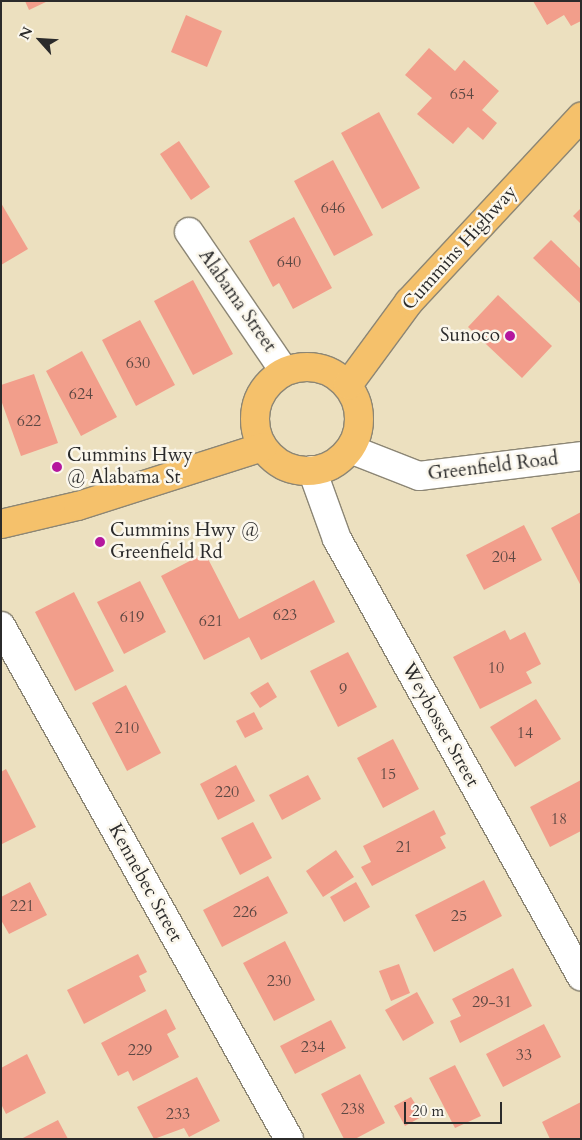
<!DOCTYPE html>
<html>
<head>
<meta charset="utf-8">
<style>
	body { margin:0 }
	#map { position:relative; width:582px; height:1140px; overflow:hidden; background:#ece0bf; font-family:Cardo,serif }
	div>[style] { position:absolute }
	.building>* { inset:0; background:#f29e8b }
	.roads { filter:drop-shadow(1px 0 #8c8675) drop-shadow(-1px 0 #8c8675) drop-shadow(0 1px #8c8675) drop-shadow(0 -1px #8c8675) }
	.street>* { height:28px; margin:-14px; padding:0 14px; transform-origin:14px; border-radius:14px; background:#fff }
	.primary>* { height:28px; margin:-14px; padding:0 14px; transform-origin:14px; border-radius:14px; background:#f5c16b }
	.primary>.ring { margin:-14px; padding:0; box-sizing:content-box; background:none; border:28px solid #f5c16b; border-radius:50% }
	.dots>* { width:14px; height:14px; translate:-50% -50%; box-sizing:border-box; border:2px solid #fbf7ec; border-radius:50% }
	span { translate:-50% -50%; white-space:nowrap; text-align:center; line-height:1.15; -webkit-text-stroke:5px #fbf7ec; paint-order:stroke }
	.number-label { font-size:16px; color:#5d4843 }
	.number-label span { -webkit-text-stroke-width:0 }
	.street-label { font-size:19px; color:#2b2b2b }
	.poi-label { font-size:19px; color:#2b2b2b }
	.right { translate:-100% -50%; text-align:right }
	.left { translate:0 -50%; text-align:left }
	.frame { position:absolute; inset:0; border:2px solid #2b2b2b; pointer-events:none }
	.north { position:absolute; left:15px; top:15px; width:50px; height:50px; -webkit-text-stroke:4px #fbf7ec; paint-order:stroke; rotate:296deg; font-size:14px; font-weight:700; line-height:20px; text-align:center; color:#2b2b2b }
	.north::after { content:''; display:block; margin:auto; width:18px; height:22px; background:#2b2b2b; clip-path:polygon(50% 0,100% 100%,50% 72%,0 100%) }
	.scale { position:absolute; left:404px; top:1102px; width:98px; height:22px; box-sizing:border-box; border:2px solid #2b2b2b; border-top:0; padding-left:6px; font-size:15px; line-height:18px; white-space:nowrap; color:#2b2b2b; -webkit-text-stroke:4px #fbf7ec; paint-order:stroke }
</style>
</head>
<body>
<div id="map">
	<div class="building">
		<i style="clip-path:polygon(25px 1px,48px 1px,29px 10px)"></i>
		<i style="clip-path:polygon(533px 1px,581px 1px,581px 21px,571px 26px,564px 15px,547px 25px)"></i>
		<i style="clip-path:polygon(186px 15px,222px 31px,207px 67px,171px 52px)"></i>
		<i style="clip-path:polygon(429px 48px,455px 71px,464px 60px,499px 91px,482px 110px,497px 123px,483px 140px,468px 127px,453px 144px,417px 114px,432px 98px,405px 75px)"></i>
		<i style="clip-path:polygon(379px 112px,420px 188px,382px 209px,341px 133px)"></i>
		<i style="clip-path:polygon(179px 141px,210px 187px,191px 200px,160px 154px)"></i>
		<i style="clip-path:polygon(333px 160px,373px 235px,334px 256px,294px 181px)"></i>
		<i style="clip-path:polygon(1px 203px,28px 249px,1px 265px)"></i>
		<i style="clip-path:polygon(581px 208px,581px 224px,573px 216px)"></i>
		<i style="clip-path:polygon(294px 217px,332px 288px,293px 309px,279px 283px,273px 287px,249px 241px)"></i>
		<i style="clip-path:polygon(551px 240px,581px 269px,581px 304px,533px 258px)"></i>
		<i style="clip-path:polygon(193px 280px,233px 354px,193px 375px,154px 301px)"></i>
		<i style="clip-path:polygon(498px 295px,552px 346px,522px 378px,468px 327px)"></i>
		<i style="clip-path:polygon(140px 320px,175px 385px,136px 406px,102px 340px)"></i>
		<i style="clip-path:polygon(82px 351px,117px 417px,81px 436px,46px 371px)"></i>
		<i style="clip-path:polygon(34px 374px,58px 443px,21px 456px,1px 400px,1px 385px)"></i>
		<i style="clip-path:polygon(581px 512px,581px 586px,551px 528px)"></i>
		<i style="clip-path:polygon(524px 525px,542px 560px,484px 590px,466px 555px)"></i>
		<i style="clip-path:polygon(205px 553px,239px 619px,314px 580px,335px 622px,261px 660px,249px 637px,204px 660px,161px 576px)"></i>
		<i style="clip-path:polygon(140px 581px,166px 632px,124px 654px,97px 602px)"></i>
		<i style="clip-path:polygon(74px 592px,114px 671px,75px 691px,35px 612px)"></i>
		<i style="clip-path:polygon(505px 630px,510px 640px,525px 632px,541px 664px,526px 672px,532px 683px,480px 709px,453px 657px)"></i>
		<i style="clip-path:polygon(348px 652px,377px 707px,338px 727px,310px 671px)"></i>
		<i style="clip-path:polygon(268px 682px,277px 697px,260px 708px,250px 693px)"></i>
		<i style="clip-path:polygon(126px 685px,161px 753px,127px 771px,92px 703px)"></i>
		<i style="clip-path:polygon(536px 699px,561px 739px,515px 767px,490px 727px)"></i>
		<i style="clip-path:polygon(254px 712px,263px 729px,245px 738px,236px 721px)"></i>
		<i style="clip-path:polygon(393px 739px,419px 789px,383px 808px,357px 758px)"></i>
		<i style="clip-path:polygon(236px 765px,255px 801px,218px 820px,200px 784px)"></i>
		<i style="clip-path:polygon(6px 769px,36px 827px,2px 844px,1px 772px)"></i>
		<i style="clip-path:polygon(308px 775px,321px 799px,282px 820px,269px 795px)"></i>
		<i style="clip-path:polygon(581px 780px,581px 831px,550px 847px,530px 807px)"></i>
		<i style="clip-path:polygon(434px 810px,446px 834px,440px 837px,446px 848px,372px 886px,361px 867px,371px 862px,363px 846px)"></i>
		<i style="clip-path:polygon(253px 822px,272px 858px,240px 875px,221px 838px)"></i>
		<i style="clip-path:polygon(336px 850px,354px 877px,323px 897px,306px 871px)"></i>
		<i style="clip-path:polygon(268px 876px,288px 913px,222px 947px,203px 910px)"></i>
		<i style="clip-path:polygon(484px 880px,502px 916px,434px 952px,415px 915px)"></i>
		<i style="clip-path:polygon(30px 882px,47px 915px,9px 934px,1px 920px,1px 897px)"></i>
		<i style="clip-path:polygon(356px 882px,370px 907px,344px 922px,330px 897px)"></i>
		<i style="clip-path:polygon(285px 941px,315px 1000px,274px 1021px,243px 963px)"></i>
		<i style="clip-path:polygon(138px 954px,147px 972px,139px 976px,146px 991px,84px 1024px,67px 990px)"></i>
		<i style="clip-path:polygon(399px 964px,410px 993px,391px 1001px,379px 971px)"></i>
		<i style="clip-path:polygon(513px 968px,532px 1006px,460px 1043px,450px 1021px,461px 1016px,452px 999px)"></i>
		<i style="clip-path:polygon(417px 992px,434px 1023px,403px 1041px,385px 1010px)"></i>
		<i style="clip-path:polygon(166px 1009px,176px 1029px,167px 1034px,179px 1057px,133px 1081px,128px 1071px,118px 1076px,101px 1043px)"></i>
		<i style="clip-path:polygon(331px 1020px,346px 1048px,295px 1074px,280px 1046px)"></i>
		<i style="clip-path:polygon(544px 1024px,561px 1057px,503px 1087px,486px 1054px)"></i>
		<i style="clip-path:polygon(27px 1054px,46px 1093px,6px 1114px,1px 1104px,1px 1068px)"></i>
		<i style="clip-path:polygon(455px 1065px,481px 1116px,455px 1128px,429px 1078px)"></i>
		<i style="clip-path:polygon(360px 1074px,385px 1123px,355px 1139px,344px 1139px,321px 1094px)"></i>
		<i style="clip-path:polygon(197px 1077px,220px 1121px,189px 1137px,184px 1128px,154px 1139px,137px 1107px)"></i>
		<i style="clip-path:polygon(411px 1097px,423px 1116px,405px 1126px,394px 1106px)"></i>
		<i style="clip-path:polygon(581px 1102px,581px 1139px,550px 1139px,542px 1122px)"></i>
		<i style="clip-path:polygon(58px 1120px,68px 1139px,21px 1139px)"></i>
	</div>
	<div class="roads">
		<div class="street">
			<i style="left:189px;top:232px;width:168px;rotate:55.6deg"></i>
			<i style="left:350px;top:449px;width:74px;rotate:21.4deg"></i>
			<i style="left:419px;top:476px;width:163px;rotate:-7deg"></i>
			<i style="left:312px;top:470px;width:73px;rotate:70.1deg"></i>
			<i style="left:337px;top:539px;width:501px;rotate:60.82deg"></i>
			<i style="left:1px;top:626px;width:588px;rotate:60.69deg"></i>
		</div>
		<div class="primary">
			<i class="ring" style="left:255px;top:367px;width:76px;height:76px"></i>
			<i style="left:348px;top:385px;width:103px;rotate:-53.7deg"></i>
			<i style="left:409px;top:302px;width:253px;rotate:-47.1deg"></i>
			<i style="left:1px;top:524px;width:79px;rotate:-13.2deg"></i>
			<i style="left:78px;top:506px;width:194px;rotate:-17.7deg"></i>
		</div>
	</div>
	<div class="dots">
		<i style="left:510px;top:336px;background:#b5179e"></i>
		<i style="left:57px;top:467px;background:#b5179e"></i>
		<i style="left:100px;top:542px;background:#b5179e"></i>
	</div>
	<div class="number-label">
		<span style="left:462px;top:94px">654</span>
		<span style="left:333px;top:208px">646</span>
		<span style="left:289px;top:262px">640</span>
		<span style="left:138px;top:363px">630</span>
		<span style="left:81px;top:394px">624</span>
		<span style="left:29px;top:421px">622</span>
		<span style="left:504px;top:557px">204</span>
		<span style="left:285px;top:615px">623</span>
		<span style="left:132px;top:617px">619</span>
		<span style="left:211px;top:621px">621</span>
		<span style="left:496px;top:668px">10</span>
		<span style="left:343px;top:689px">9</span>
		<span style="left:127px;top:728px">210</span>
		<span style="left:525px;top:733px">14</span>
		<span style="left:388px;top:774px">15</span>
		<span style="left:227px;top:792px">220</span>
		<span style="left:559px;top:819px">18</span>
		<span style="left:404px;top:847px">21</span>
		<span style="left:22px;top:906px">221</span>
		<span style="left:245px;top:912px">226</span>
		<span style="left:459px;top:916px">25</span>
		<span style="left:279px;top:981px">230</span>
		<span style="left:492px;top:1002px">29-31</span>
		<span style="left:313px;top:1047px">234</span>
		<span style="left:140px;top:1050px">229</span>
		<span style="left:524px;top:1055px">33</span>
		<span style="left:353px;top:1109px">238</span>
		<span style="left:178px;top:1114px">233</span>
	</div>
	<div class="street-label">
		<span style="left:460px;top:248px;rotate:-48deg">Cummins Highway</span>
		<span style="left:237px;top:301px;rotate:55deg">Alabama Street</span>
		<span style="left:493px;top:467px;rotate:-7deg">Greenfield Road</span>
		<span style="left:440px;top:725px;rotate:61deg">Weybosset Street</span>
		<span style="left:145px;top:883px;rotate:61deg">Kennebec Street</span>
	</div>
	<div class="poi-label">
		<span class="right" style="left:500px;top:336px">Sunoco</span>
		<span class="left" style="left:67px;top:467px">Cummins Hwy<br>@ Alabama St</span>
		<span class="left" style="left:110px;top:542px">Cummins Hwy @<br>Greenfield Rd</span>
	</div>
	<div class="frame"></div>
	<div class="north">N</div>
	<div class="scale">20 m</div>
</div>
</body>
</html>
